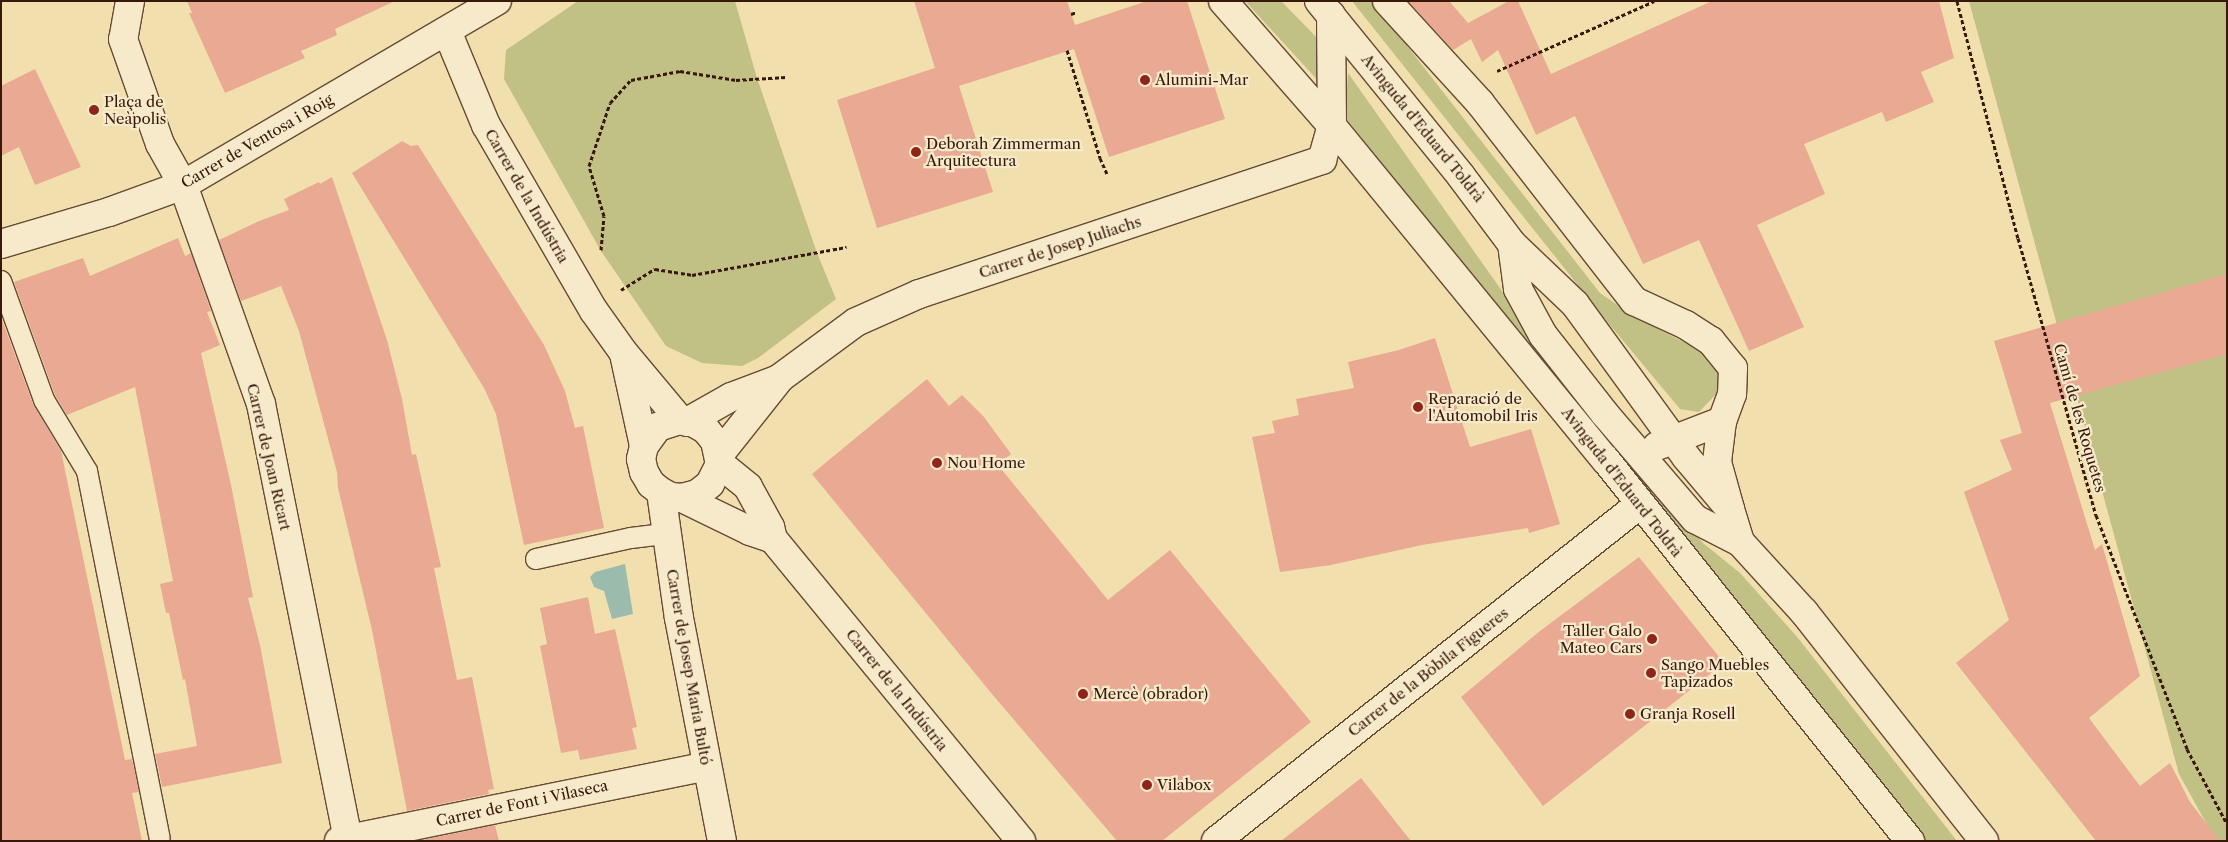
<!DOCTYPE html>
<html>
<head>
<meta charset="utf-8">
<style>
	body { margin:0 }
	#map { position:relative; width:2228px; height:842px; overflow:hidden; background:#f1dfae; font-family:"Libre Caslon Text",serif }
	div>[style] { position:absolute }
	.green>* { inset:0; background:#c1c085 }
	.water>* { inset:0; background:#9bbcad }
	.building>* { inset:0; background:#e9a993 }
	.path>* { height:3px; margin-top:-1.5px; transform-origin:0; background:repeating-linear-gradient(90deg,#39180c 0 4px,transparent 0 6.5px) }
	.roads { filter:drop-shadow(1px 0 #674a34) drop-shadow(-1px 0 #674a34) drop-shadow(0 1px #674a34) drop-shadow(0 -1px #674a34) }
	.service>* { height:20px; margin:-10px; padding:0 10px; transform-origin:10px; border-radius:10px; background:#f6eaca }
	.pedestrian>* { height:28px; margin:-14px; padding:0 14px; transform-origin:14px; border-radius:14px; background:#f6eaca }
	.minor>* { height:28px; margin:-14px; padding:0 14px; transform-origin:14px; border-radius:14px; background:#f6eaca }
	.tertiary>* { height:28px; margin:-14px; padding:0 14px; transform-origin:14px; border-radius:14px; background:#f6eaca }
	.dots>* { width:14px; height:14px; translate:-50% -50%; box-sizing:border-box; border:2px solid #f6eaca; border-radius:50% }
	span { translate:-50% -50%; white-space:nowrap; text-align:center; line-height:1.15; -webkit-text-stroke:4.5px #f6eaca; paint-order:stroke }
	.poi-label { font-size:15px; color:#39180c }
	.left { translate:0 -50%; text-align:left }
	.right { translate:-100% -50%; text-align:right }
	.street-label { font-size:15px; color:#39180c }
	.frame { position:absolute; inset:0; border:2px solid #39180c; pointer-events:none }
</style>
</head>
<body>
<div id="map">
	<div class="green">
		<i style="clip-path:polygon(578px 1px,735px 1px,757px 78px,817px 253px,836px 299px,758px 358px,742px 366px,702px 363px,666px 346px,601px 251px,504px 79px,506px 50px)"></i>
		<i style="clip-path:polygon(1245px 1px,1281px 1px,1322px 43px,1323px 86px)"></i>
		<i style="clip-path:polygon(1352px 1px,1372px 1px,1600px 293px,1635px 317px,1703px 352px,1717px 371px,1718px 392px,1699px 412px,1680px 409px,1600px 313px)"></i>
		<i style="clip-path:polygon(1969px 1px,2227px 1px,2227px 841px,2216px 841px,2179px 774px)"></i>
		<i style="clip-path:polygon(1348px 73px,1543px 349px,1652px 487px,1703px 543px,1740px 573px,1798px 638px,1957px 841px,1924px 841px,1345px 117px)"></i>
	</div>
	<div class="water">
		<i style="clip-path:polygon(625px 564px,633px 614px,612px 619px,604px 591px,594px 587px,590px 577px,595px 572px)"></i>
	</div>
	<div class="building">
		<i style="clip-path:polygon(187px 1px,395px 1px,335px 29px,337px 35px,301px 51px,305px 58px,225px 93px,189px 13px,192px 13px)"></i>
		<i style="clip-path:polygon(914px 1px,1067px 1px,1075px 25px,1147px 1px,1187px 1px,1225px 119px,1109px 157px,1074px 49px,959px 86px,993px 192px,877px 228px,837px 100px,935px 68px)"></i>
		<i style="clip-path:polygon(1408px 1px,1449px 1px,1468px 23px,1509px 1px,1518px 1px,1551px 74px,1712px 1px,1939px 1px,1954px 58px,1921px 72px,1934px 102px,1886px 122px,1882px 112px,1804px 144px,1825px 194px,1757px 225px,1804px 327px,1749px 351px,1699px 240px,1643px 264px,1575px 116px,1536px 135px,1498px 50px,1482px 62px,1471px 39px,1453px 50px)"></i>
		<i style="clip-path:polygon(35px 69px,81px 167px,35px 185px,19px 147px,1px 156px,1px 86px)"></i>
		<i style="clip-path:polygon(402px 141px,411px 146px,418px 145px,544px 345px,565px 391px,575px 428px,583px 426px,604px 528px,524px 545px,496px 414px,484px 388px,352px 173px)"></i>
		<i style="clip-path:polygon(332px 177px,387px 340px,402px 399px,412px 455px,416px 454px,441px 567px,434px 568px,457px 680px,472px 677px,494px 789px,488px 790px,489px 794px,407px 811px,372px 630px,338px 488px,337px 472px,299px 331px,281px 286px,241px 301px,219px 240px,259px 221px,289px 210px,284px 199px,319px 182px,320px 184px)"></i>
		<i style="clip-path:polygon(178px 238px,185px 256px,191px 253px,211px 311px,207px 312px,220px 345px,201px 353px,231px 485px,253px 597px,248px 598px,260px 645px,282px 763px,162px 787px,155px 754px,197px 746px,185px 679px,183px 680px,169px 613px,166px 613px,160px 584px,173px 581px,135px 387px,67px 415px,55px 395px,14px 282px,83px 258px,90px 276px)"></i>
		<i style="clip-path:polygon(2227px 274px,2227px 354px,2050px 403px,2095px 550px,2102px 544px,2140px 676px,2089px 718px,2140px 786px,2170px 763px,2190px 802px,2220px 841px,2096px 841px,1956px 663px,2009px 620px,1964px 492px,2012px 470px,2000px 440px,2022px 433px,1994px 341px)"></i>
		<i style="clip-path:polygon(1px 317px,33px 404px,61px 451px,125px 760px,132px 759px,139px 792px,132px 793px,142px 841px,1px 841px)"></i>
		<i style="clip-path:polygon(1435px 338px,1470px 447px,1531px 429px,1560px 524px,1529px 533px,1528px 528px,1422px 545px,1331px 565px,1280px 572px,1252px 437px,1275px 433px,1272px 421px,1299px 415px,1296px 399px,1354px 388px,1348px 362px,1399px 350px)"></i>
		<i style="clip-path:polygon(927px 379px,949px 406px,962px 395px,984px 417px,1011px 454px,998px 465px,1108px 600px,1170px 550px,1311px 722px,1162px 841px,1117px 841px,992px 694px,812px 474px)"></i>
		<i style="clip-path:polygon(1639px 557px,1724px 663px,1543px 806px,1461px 697px,1540px 631px)"></i>
		<i style="clip-path:polygon(588px 597px,595px 634px,615px 629px,637px 727px,632px 728px,637px 749px,580px 760px,578px 750px,561px 753px,540px 646px,547px 644px,540px 608px)"></i>
		<i style="clip-path:polygon(1361px 778px,1411px 841px,1281px 841px)"></i>
		<i style="clip-path:polygon(495px 825px,499px 841px,418px 841px)"></i>
	</div>
	<div class="path">
		<i style="left:1957px;top:1px;width:245px;rotate:75.6deg"></i>
		<i style="left:2018px;top:238px;width:288px;rotate:74.3deg"></i>
		<i style="left:2096px;top:515px;width:251px;rotate:68.7deg"></i>
		<i style="left:2187px;top:749px;width:85px;rotate:61.9deg"></i>
		<i style="left:1071px;top:14px;width:6px;rotate:-18deg"></i>
		<i style="left:1067px;top:50px;width:113px;rotate:73deg"></i>
		<i style="left:1100px;top:158px;width:17px;rotate:66deg"></i>
		<i style="left:1497px;top:71px;width:172px;rotate:-24deg"></i>
		<i style="left:601px;top:250px;width:34px;rotate:-85deg"></i>
		<i style="left:604px;top:216px;width:52px;rotate:-106.7deg"></i>
		<i style="left:589px;top:166px;width:66px;rotate:-71.6deg"></i>
		<i style="left:610px;top:103px;width:31px;rotate:-48deg"></i>
		<i style="left:631px;top:80px;width:50px;rotate:-10.4deg"></i>
		<i style="left:680px;top:71px;width:57px;rotate:9.1deg"></i>
		<i style="left:736px;top:80px;width:50px;rotate:-3.4deg"></i>
		<i style="left:621px;top:290px;width:40px;rotate:-32deg"></i>
		<i style="left:655px;top:269px;width:37px;rotate:9deg"></i>
		<i style="left:692px;top:275px;width:157px;rotate:-10.3deg"></i>
	</div>
	<div class="roads">
		<div class="service">
			<i style="left:1px;top:281px;width:127px;rotate:70.1deg"></i>
			<i style="left:44px;top:400px;width:83px;rotate:58.8deg"></i>
			<i style="left:87px;top:471px;width:374px;rotate:78.8deg"></i>
			<i style="left:536px;top:559px;width:97px;rotate:-12.5deg"></i>
			<i style="left:631px;top:538px;width:35px;rotate:-7deg"></i>
		</div>
		<div class="pedestrian">
			<i style="left:130px;top:1px;width:39px;rotate:100deg"></i>
			<i style="left:123px;top:39px;width:111px;rotate:70.6deg"></i>
			<i style="left:160px;top:144px;width:47px;rotate:60.7deg"></i>
		</div>
		<div class="minor">
			<i style="left:1223px;top:1px;width:166px;rotate:48.9deg"></i>
			<i style="left:1332px;top:126px;width:431px;rotate:50.7deg"></i>
			<i style="left:1605px;top:459px;width:489px;rotate:51.4deg"></i>
			<i style="left:1387px;top:1px;width:138px;rotate:47.6deg"></i>
			<i style="left:1480px;top:103px;width:251px;rotate:52.1deg"></i>
			<i style="left:1634px;top:301px;width:57px;rotate:24.8deg"></i>
			<i style="left:1686px;top:325px;width:30px;rotate:33deg"></i>
			<i style="left:1711px;top:341px;width:35px;rotate:51deg"></i>
			<i style="left:1733px;top:368px;width:26px;rotate:92deg"></i>
			<i style="left:1732px;top:394px;width:29px;rotate:110deg"></i>
			<i style="left:1722px;top:421px;width:41px;rotate:97deg"></i>
			<i style="left:1717px;top:462px;width:49px;rotate:74.5deg"></i>
			<i style="left:447px;top:31px;width:102px;rotate:67.5deg"></i>
			<i style="left:486px;top:125px;width:215px;rotate:59.9deg"></i>
			<i style="left:594px;top:311px;width:52px;rotate:54.5deg"></i>
			<i style="left:624px;top:353px;width:87px;rotate:50.1deg"></i>
			<i style="left:183px;top:185px;width:232px;rotate:70.4deg"></i>
			<i style="left:261px;top:404px;width:446px;rotate:78.7deg"></i>
			<i style="left:1px;top:244px;width:113px;rotate:-16.5deg"></i>
			<i style="left:109px;top:212px;width:79px;rotate:-20deg"></i>
			<i style="left:183px;top:185px;width:364px;rotate:-30.4deg"></i>
			<i style="left:624px;top:354px;width:94px;rotate:77.7deg"></i>
			<i style="left:680px;top:420px;width:14px;rotate:12deg"></i>
			<i style="left:694px;top:423px;width:14px;rotate:30deg"></i>
			<i style="left:706px;top:430px;width:14px;rotate:51deg"></i>
			<i style="left:715px;top:441px;width:24px;rotate:78deg"></i>
			<i style="left:720px;top:464px;width:22px;rotate:117deg"></i>
			<i style="left:710px;top:484px;width:16px;rotate:142deg"></i>
			<i style="left:697px;top:494px;width:16px;rotate:165deg"></i>
			<i style="left:682px;top:498px;width:11px;rotate:-175deg"></i>
			<i style="left:671px;top:497px;width:11px;rotate:-153deg"></i>
			<i style="left:661px;top:492px;width:13px;rotate:-141deg"></i>
			<i style="left:651px;top:484px;width:14px;rotate:-120deg"></i>
			<i style="left:644px;top:472px;width:13px;rotate:-103deg"></i>
			<i style="left:641px;top:459px;width:13px;rotate:-77deg"></i>
			<i style="left:644px;top:446px;width:24px;rotate:-54deg"></i>
			<i style="left:658px;top:427px;width:23px;rotate:-18deg"></i>
			<i style="left:687px;top:422px;width:51px;rotate:-29.6deg"></i>
			<i style="left:731px;top:397px;width:51px;rotate:-20.6deg"></i>
			<i style="left:719px;top:455px;width:98px;rotate:-51.6deg"></i>
			<i style="left:780px;top:378px;width:94px;rotate:-36.4deg"></i>
			<i style="left:856px;top:322px;width:69px;rotate:-24deg"></i>
			<i style="left:919px;top:294px;width:425px;rotate:-18.4deg"></i>
			<i style="left:1322px;top:160px;width:35px;rotate:-74deg"></i>
			<i style="left:1332px;top:126px;width:111px;rotate:-90.5deg"></i>
			<i style="left:720px;top:464px;width:36px;rotate:39deg"></i>
			<i style="left:748px;top:487px;width:46px;rotate:61.2deg"></i>
			<i style="left:770px;top:527px;width:12px;rotate:76deg"></i>
			<i style="left:773px;top:539px;width:391px;rotate:50.6deg"></i>
			<i style="left:661px;top:492px;width:127px;rotate:81.9deg"></i>
			<i style="left:679px;top:618px;width:227px;rotate:79.1deg"></i>
			<i style="left:682px;top:498px;width:76px;rotate:25.9deg"></i>
			<i style="left:750px;top:531px;width:24px;rotate:19deg"></i>
			<i style="left:339px;top:841px;width:375px;rotate:-11.5deg"></i>
			<i style="left:1216px;top:841px;width:542px;rotate:-38.48deg"></i>
		</div>
		<div class="tertiary">
			<i style="left:1319px;top:1px;width:225px;rotate:50.9deg"></i>
			<i style="left:1461px;top:176px;width:85px;rotate:53.1deg"></i>
			<i style="left:1512px;top:244px;width:87px;rotate:43.6deg"></i>
			<i style="left:1575px;top:304px;width:189px;rotate:54deg"></i>
			<i style="left:1686px;top:457px;width:68px;rotate:49.8deg"></i>
			<i style="left:1730px;top:509px;width:34px;rotate:73deg"></i>
			<i style="left:1512px;top:244px;width:45px;rotate:82.4deg"></i>
			<i style="left:1518px;top:289px;width:52px;rotate:61.5deg"></i>
			<i style="left:1543px;top:335px;width:100px;rotate:51.9deg"></i>
			<i style="left:1605px;top:414px;width:138px;rotate:49.4deg"></i>
			<i style="left:1695px;top:519px;width:51px;rotate:27.1deg"></i>
			<i style="left:1740px;top:542px;width:95px;rotate:47.6deg"></i>
			<i style="left:1804px;top:612px;width:291px;rotate:51.8deg"></i>
			<i style="left:1657px;top:446px;width:70px;rotate:-21deg"></i>
		</div>
	</div>
	<div class="dots">
		<i style="left:1145px;top:80px;background:#8f2418"></i>
		<i style="left:94px;top:110px;background:#8f2418"></i>
		<i style="left:916px;top:152px;background:#8f2418"></i>
		<i style="left:1418px;top:407px;background:#8f2418"></i>
		<i style="left:937px;top:463px;background:#8f2418"></i>
		<i style="left:1652px;top:639px;background:#8f2418"></i>
		<i style="left:1651px;top:673px;background:#8f2418"></i>
		<i style="left:1083px;top:694px;background:#8f2418"></i>
		<i style="left:1630px;top:714px;background:#8f2418"></i>
		<i style="left:1147px;top:785px;background:#8f2418"></i>
	</div>
	<div class="poi-label">
		<span class="left" style="left:1155px;top:80px">Alumini-Mar</span>
		<span class="left" style="left:104px;top:110px">Plaça de<br>Neàpolis</span>
		<span class="left" style="left:926px;top:152px">Deborah Zimmerman<br>Arquitectura</span>
		<span class="left" style="left:1428px;top:407px">Reparació de<br>l'Automobil Iris</span>
		<span class="left" style="left:947px;top:463px">Nou Home</span>
		<span class="right" style="left:1642px;top:639px">Taller Galo<br>Mateo Cars</span>
		<span class="left" style="left:1661px;top:673px">Sango Muebles<br>Tapizados</span>
		<span class="left" style="left:1093px;top:694px">Mercè (obrador)</span>
		<span class="left" style="left:1640px;top:714px">Granja Rosell</span>
		<span class="left" style="left:1157px;top:785px">Vilabox</span>
	</div>
	<div class="street-label">
		<span style="left:1423px;top:128px;rotate:51deg">Avinguda d'Eduard Toldrà</span>
		<span style="left:257px;top:141px;rotate:-30deg">Carrer de Ventosa i Roig</span>
		<span style="left:527px;top:196px;rotate:60deg">Carrer de la Indústria</span>
		<span style="left:1060px;top:247px;rotate:-18deg">Carrer de Josep Juliachs</span>
		<span style="left:2080px;top:418px;rotate:74deg">Camí de les Roquetes</span>
		<span style="left:269px;top:457px;rotate:77deg">Carrer de Joan Ricart</span>
		<span style="left:1622px;top:482px;rotate:52deg">Avinguda d'Eduard Toldrà</span>
		<span style="left:689px;top:667px;rotate:80deg">Carrer de Josep Maria Bultó</span>
		<span style="left:1428px;top:672px;rotate:-38deg">Carrer de la Bòbila Figueres</span>
		<span style="left:897px;top:690px;rotate:51deg">Carrer de la Indústria</span>
		<span style="left:522px;top:803px;rotate:-12deg">Carrer de Font i Vilaseca</span>
	</div>
	<div class="frame"></div>
</div>
</body>
</html>
